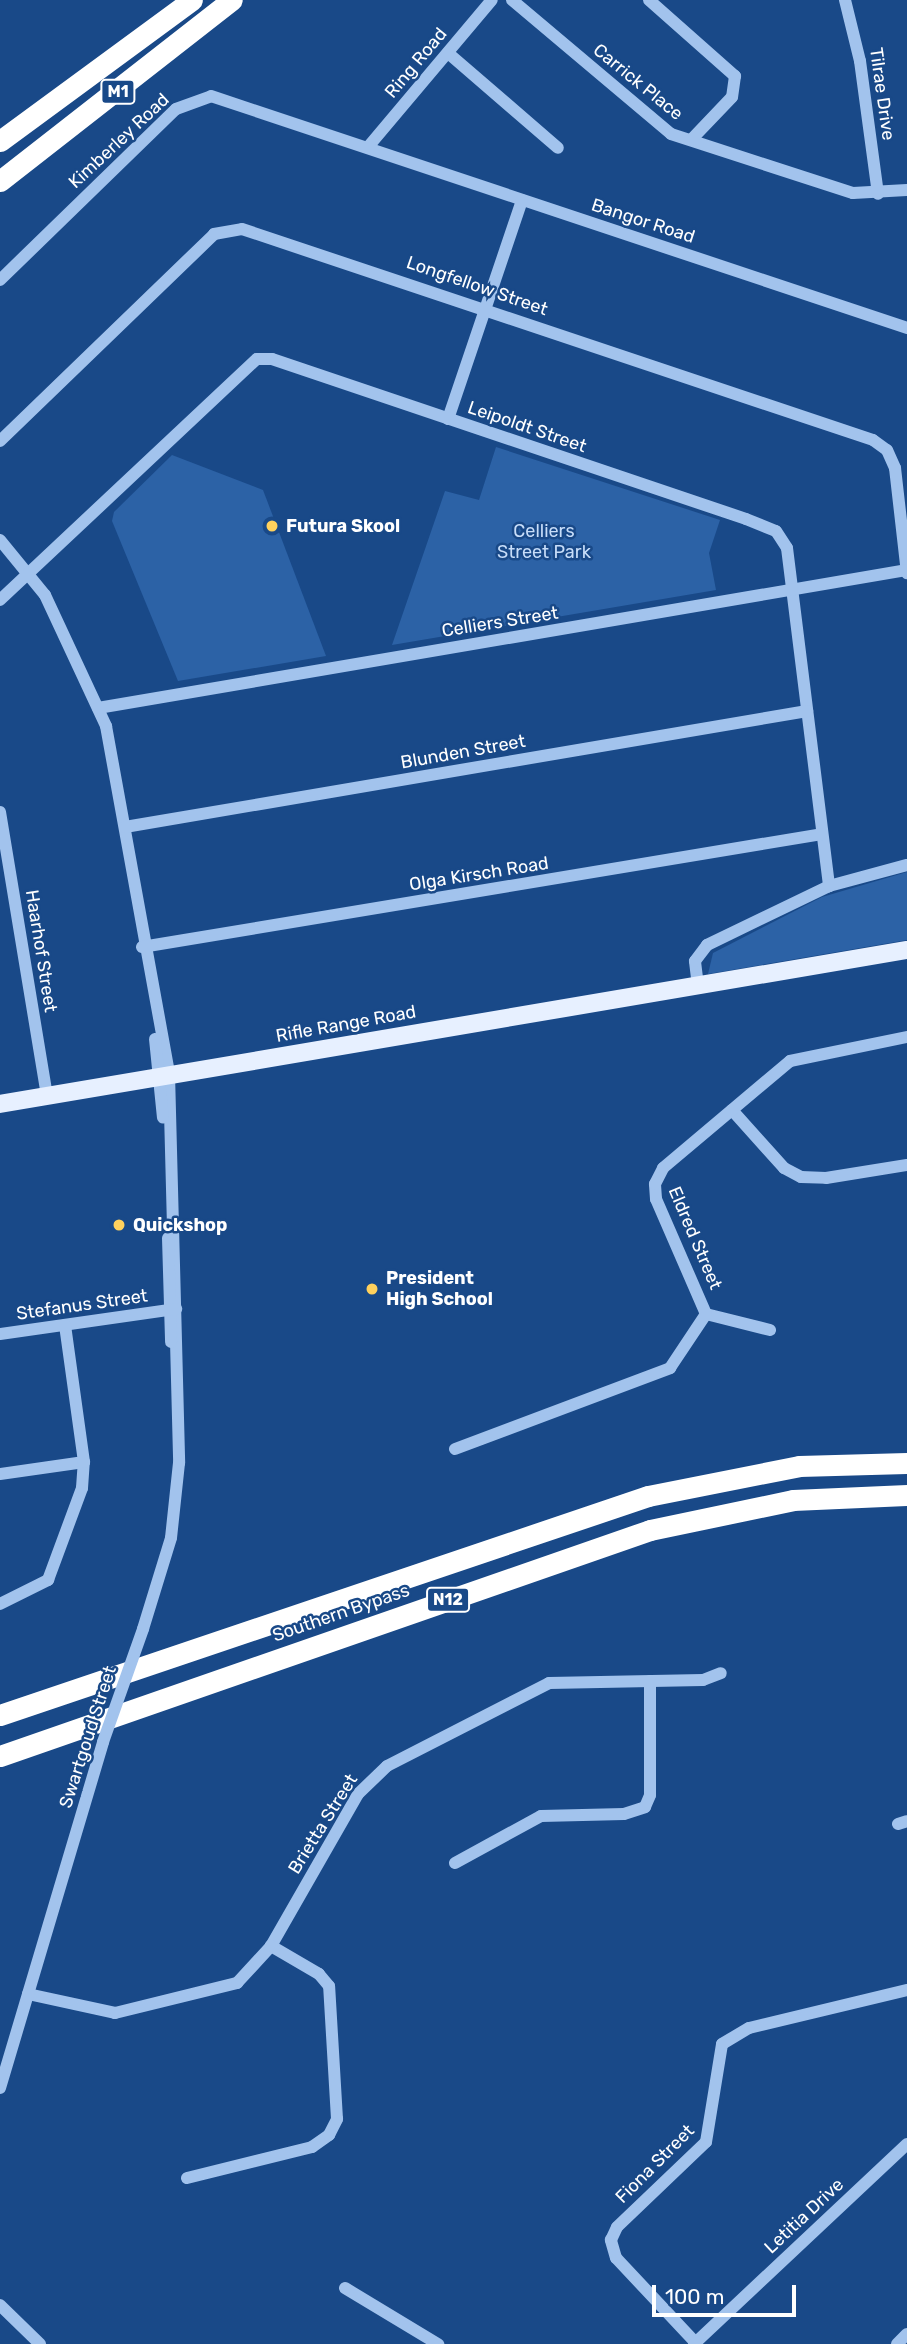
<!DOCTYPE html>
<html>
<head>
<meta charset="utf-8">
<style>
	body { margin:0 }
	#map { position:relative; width:907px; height:2344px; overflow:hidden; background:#194988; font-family:Rubik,sans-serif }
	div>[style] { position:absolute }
	.green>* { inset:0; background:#2c62a6 }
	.minor>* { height:12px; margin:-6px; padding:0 6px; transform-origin:6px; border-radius:6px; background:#a2c3ed }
	.major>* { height:18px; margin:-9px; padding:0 9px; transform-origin:9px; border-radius:9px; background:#e7f0ff }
	.highway>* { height:21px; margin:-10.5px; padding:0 10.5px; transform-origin:10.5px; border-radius:10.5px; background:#fff }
	.minor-bridge>* { height:12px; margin:-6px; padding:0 6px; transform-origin:6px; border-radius:6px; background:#a2c3ed }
	.dots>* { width:19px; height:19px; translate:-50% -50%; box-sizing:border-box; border:4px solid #194988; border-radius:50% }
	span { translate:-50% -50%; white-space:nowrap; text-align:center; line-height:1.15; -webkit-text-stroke:5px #194988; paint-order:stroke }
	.shield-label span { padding:2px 5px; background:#194988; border:2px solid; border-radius:5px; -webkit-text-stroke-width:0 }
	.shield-label { font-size:16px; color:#fff; font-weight:700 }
	.street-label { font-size:18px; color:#fff }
	.poi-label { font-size:18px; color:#fff; font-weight:700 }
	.left { translate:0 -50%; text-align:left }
	.park-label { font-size:18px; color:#c7ddf9 }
	.scale { position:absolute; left:652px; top:2285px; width:144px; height:32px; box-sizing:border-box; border:4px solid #fff; border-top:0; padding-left:9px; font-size:21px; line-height:24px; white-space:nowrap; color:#fff; -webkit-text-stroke:5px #194988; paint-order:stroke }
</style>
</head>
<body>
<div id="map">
	<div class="green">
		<i style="clip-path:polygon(496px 447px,720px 520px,709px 553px,716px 590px,392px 645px,445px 491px,479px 500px)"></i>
		<i style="clip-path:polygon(172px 455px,263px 490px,326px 656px,178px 681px,112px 521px,114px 512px)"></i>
		<i style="clip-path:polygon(907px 872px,907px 940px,708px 974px,713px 953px,822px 897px)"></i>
	</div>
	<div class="minor">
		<i style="left:512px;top:0;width:208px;rotate:40.1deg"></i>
		<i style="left:671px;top:134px;width:191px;rotate:18deg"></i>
		<i style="left:853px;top:193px;width:54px;rotate:-3.2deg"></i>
		<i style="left:649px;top:0;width:115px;rotate:41.5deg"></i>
		<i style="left:735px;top:76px;width:21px;rotate:98deg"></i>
		<i style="left:732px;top:97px;width:59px;rotate:133.6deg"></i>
		<i style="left:845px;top:0;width:63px;rotate:76.2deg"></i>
		<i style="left:860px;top:61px;width:134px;rotate:82.3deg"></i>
		<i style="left:448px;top:53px;width:145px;rotate:40.8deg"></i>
		<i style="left:368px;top:147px;width:192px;rotate:-49.9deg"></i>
		<i style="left:0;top:280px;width:245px;rotate:-44.2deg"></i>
		<i style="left:176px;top:109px;width:37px;rotate:-20deg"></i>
		<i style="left:211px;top:96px;width:734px;rotate:18.43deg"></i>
		<i style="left:448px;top:419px;width:231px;rotate:-71.3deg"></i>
		<i style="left:0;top:441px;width:298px;rotate:-44deg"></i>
		<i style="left:214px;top:234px;width:28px;rotate:-10deg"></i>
		<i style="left:242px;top:229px;width:665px;rotate:18.49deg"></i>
		<i style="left:873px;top:440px;width:17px;rotate:36deg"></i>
		<i style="left:887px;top:450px;width:20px;rotate:66deg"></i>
		<i style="left:895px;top:468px;width:106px;rotate:83.5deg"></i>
		<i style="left:0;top:540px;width:71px;rotate:50.7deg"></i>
		<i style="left:45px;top:595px;width:145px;rotate:65deg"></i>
		<i style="left:106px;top:726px;width:354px;rotate:79.7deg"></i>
		<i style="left:169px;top:1074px;width:389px;rotate:88.5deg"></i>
		<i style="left:179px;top:1463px;width:75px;rotate:96.1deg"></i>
		<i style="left:171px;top:1538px;width:95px;rotate:107.1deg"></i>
		<i style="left:0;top:600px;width:352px;rotate:-43.2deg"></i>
		<i style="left:257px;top:359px;width:15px"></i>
		<i style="left:272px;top:359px;width:500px;rotate:18.65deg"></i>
		<i style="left:746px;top:519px;width:32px;rotate:22deg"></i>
		<i style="left:776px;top:531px;width:20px;rotate:57deg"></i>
		<i style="left:787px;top:548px;width:341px;rotate:82.9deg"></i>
		<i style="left:98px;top:708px;width:821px;rotate:-9.68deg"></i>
		<i style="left:0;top:812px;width:288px;rotate:80.6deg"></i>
		<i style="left:125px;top:827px;width:692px;rotate:-9.65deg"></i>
		<i style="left:142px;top:947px;width:689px;rotate:-9.43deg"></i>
		<i style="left:698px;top:986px;width:25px;rotate:-97deg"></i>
		<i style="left:695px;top:961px;width:20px;rotate:-53deg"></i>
		<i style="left:707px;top:945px;width:136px;rotate:-25.8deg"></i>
		<i style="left:829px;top:886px;width:81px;rotate:-15.1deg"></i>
		<i style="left:155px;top:1039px;width:79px;rotate:84.2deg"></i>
		<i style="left:732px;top:1110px;width:78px;rotate:48.1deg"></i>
		<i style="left:784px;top:1168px;width:19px;rotate:28deg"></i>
		<i style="left:801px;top:1177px;width:25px;rotate:2deg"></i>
		<i style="left:826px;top:1178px;width:82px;rotate:-9.1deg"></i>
		<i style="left:168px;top:1238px;width:104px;rotate:88.3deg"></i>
		<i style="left:706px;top:1314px;width:66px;rotate:14deg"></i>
		<i style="left:0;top:1334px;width:178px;rotate:-8.1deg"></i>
		<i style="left:455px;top:1449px;width:230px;rotate:-20.6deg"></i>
		<i style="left:670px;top:1368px;width:65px;rotate:-56.3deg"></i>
		<i style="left:706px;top:1314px;width:125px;rotate:-113.5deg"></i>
		<i style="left:656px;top:1199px;width:15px;rotate:-94deg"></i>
		<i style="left:655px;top:1184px;width:18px;rotate:-63deg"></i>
		<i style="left:663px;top:1168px;width:166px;rotate:-40.1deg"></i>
		<i style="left:790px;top:1061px;width:119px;rotate:-11.6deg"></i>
		<i style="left:0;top:1474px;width:85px;rotate:-8.1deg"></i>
		<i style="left:0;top:1604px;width:54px;rotate:-26.6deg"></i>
		<i style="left:48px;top:1580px;width:98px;rotate:-69.7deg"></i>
		<i style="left:82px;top:1488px;width:26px;rotate:-86deg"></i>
		<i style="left:84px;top:1462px;width:138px;rotate:-97.9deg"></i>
		<i style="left:898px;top:1824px;width:9px;rotate:-18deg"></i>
		<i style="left:455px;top:1863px;width:98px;rotate:-28.7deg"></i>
		<i style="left:541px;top:1816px;width:83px;rotate:-1.4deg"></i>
		<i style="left:624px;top:1814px;width:22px;rotate:-18deg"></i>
		<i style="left:645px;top:1807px;width:13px;rotate:-67deg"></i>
		<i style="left:650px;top:1795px;width:114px;rotate:-90deg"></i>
		<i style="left:28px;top:1994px;width:89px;rotate:12.3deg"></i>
		<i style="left:115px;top:2013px;width:126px;rotate:-13.8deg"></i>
		<i style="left:237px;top:1983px;width:50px;rotate:-47.4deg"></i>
		<i style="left:271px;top:1946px;width:175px;rotate:-60.2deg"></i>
		<i style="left:358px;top:1794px;width:40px;rotate:-44deg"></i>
		<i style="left:387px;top:1766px;width:182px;rotate:-27.1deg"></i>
		<i style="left:549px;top:1683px;width:154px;rotate:-1.1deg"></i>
		<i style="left:703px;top:1680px;width:19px;rotate:-21deg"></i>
		<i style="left:0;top:2088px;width:361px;rotate:-73.4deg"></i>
		<i style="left:187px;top:2178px;width:129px;rotate:-13.9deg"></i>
		<i style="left:312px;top:2147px;width:21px;rotate:-35deg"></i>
		<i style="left:329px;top:2135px;width:18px;rotate:-63deg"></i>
		<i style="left:337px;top:2119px;width:133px;rotate:-93.4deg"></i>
		<i style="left:329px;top:1986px;width:16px;rotate:-130deg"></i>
		<i style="left:319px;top:1974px;width:56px;rotate:-149.7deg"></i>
		<i style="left:345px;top:2288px;width:109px;rotate:31.1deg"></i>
		<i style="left:0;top:2305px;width:56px;rotate:44.3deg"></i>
		<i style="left:695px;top:2342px;width:115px;rotate:-133.2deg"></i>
		<i style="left:616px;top:2258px;width:19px;rotate:-106deg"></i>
		<i style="left:611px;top:2240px;width:14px;rotate:-65deg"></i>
		<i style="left:617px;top:2227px;width:123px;rotate:-43.7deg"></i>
		<i style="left:706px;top:2142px;width:99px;rotate:-80.7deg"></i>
		<i style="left:722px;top:2044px;width:31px;rotate:-31deg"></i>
		<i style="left:749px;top:2028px;width:163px;rotate:-13.5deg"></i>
		<i style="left:694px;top:2344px;width:292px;rotate:-43.2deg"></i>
		<i style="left:897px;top:2344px;width:14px;rotate:-45deg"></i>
	</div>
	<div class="major">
		<i style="left:0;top:1104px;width:920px;rotate:-9.64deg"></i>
	</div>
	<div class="highway">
		<i style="left:0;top:141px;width:238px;rotate:-36.3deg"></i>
		<i style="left:0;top:181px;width:294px;rotate:-38deg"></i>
		<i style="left:0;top:1715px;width:684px;rotate:-18.67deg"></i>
		<i style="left:648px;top:1496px;width:154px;rotate:-11.2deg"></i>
		<i style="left:799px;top:1466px;width:108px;rotate:-1.6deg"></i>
		<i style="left:0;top:1756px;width:688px;rotate:-19.17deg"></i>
		<i style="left:650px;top:1530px;width:146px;rotate:-11.8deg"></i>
		<i style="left:793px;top:1500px;width:114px;rotate:-2.5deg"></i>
	</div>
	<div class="minor-bridge">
		<i style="left:103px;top:1742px;width:120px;rotate:-70.5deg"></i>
	</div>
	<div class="dots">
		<i style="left:272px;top:526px;background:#ffd15d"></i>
		<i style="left:119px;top:1225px;background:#ffd15d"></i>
		<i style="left:372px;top:1289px;background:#ffd15d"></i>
	</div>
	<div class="shield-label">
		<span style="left:118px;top:92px">M1</span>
		<span style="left:448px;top:1600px">N12</span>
	</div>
	<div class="street-label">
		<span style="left:416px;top:63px;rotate:-50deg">Ring Road</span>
		<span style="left:638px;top:82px;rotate:39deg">Carrick Place</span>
		<span style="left:882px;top:94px;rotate:82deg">Tilrae Drive</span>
		<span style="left:119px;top:141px;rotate:-43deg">Kimberley Road</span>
		<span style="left:643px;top:221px;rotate:18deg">Bangor Road</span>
		<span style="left:477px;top:286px;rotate:19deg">Longfellow Street</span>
		<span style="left:527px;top:427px;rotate:19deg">Leipoldt Street</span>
		<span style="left:500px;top:622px;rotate:-9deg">Celliers Street</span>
		<span style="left:463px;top:752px;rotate:-10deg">Blunden Street</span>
		<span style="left:479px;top:874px;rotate:-9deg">Olga Kirsch Road</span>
		<span style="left:41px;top:951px;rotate:81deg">Haarhof Street</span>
		<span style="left:346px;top:1024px;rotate:-10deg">Rifle Range Road</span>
		<span style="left:695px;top:1238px;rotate:67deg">Eldred Street</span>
		<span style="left:82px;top:1305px;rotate:-8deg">Stefanus Street</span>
		<span style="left:341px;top:1613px;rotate:-19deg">Southern Bypass</span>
		<span style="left:88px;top:1737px;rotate:-72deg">Swartgoud Street</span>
		<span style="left:323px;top:1824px;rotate:-58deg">Brietta Street</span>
		<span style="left:655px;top:2164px;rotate:-45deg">Fiona Street</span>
		<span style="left:804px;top:2216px;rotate:-43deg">Letitia Drive</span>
	</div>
	<div class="poi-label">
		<span class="left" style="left:286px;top:526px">Futura Skool</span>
		<span class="left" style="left:133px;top:1225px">Quickshop</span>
		<span class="left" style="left:386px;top:1289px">President<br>High School</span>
	</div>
	<div class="park-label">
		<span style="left:544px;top:542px">Celliers<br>Street Park</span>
	</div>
	<div class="scale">100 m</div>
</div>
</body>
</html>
